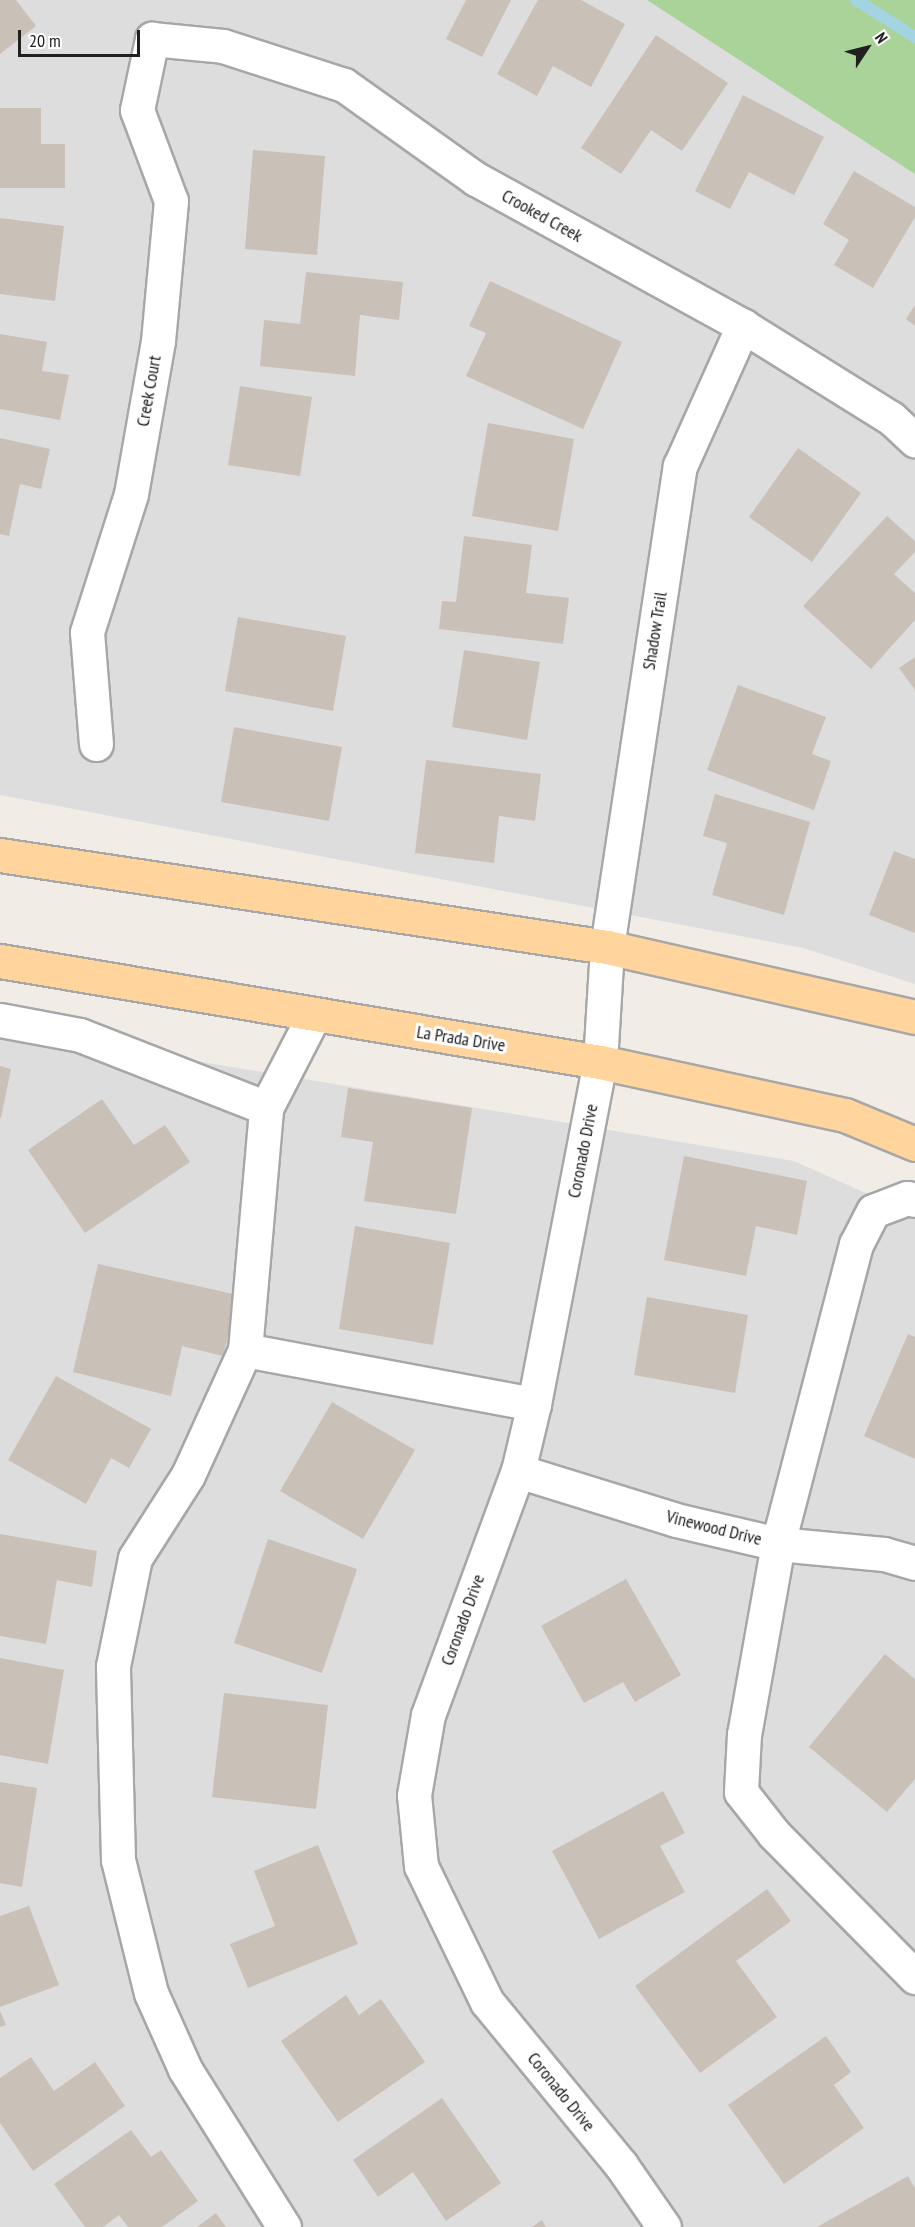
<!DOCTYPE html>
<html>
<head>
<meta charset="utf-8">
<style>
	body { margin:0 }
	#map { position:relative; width:915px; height:2227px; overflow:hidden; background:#f1ede6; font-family:"PT Sans Narrow",sans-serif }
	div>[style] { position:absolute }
	.residential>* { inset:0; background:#dedddd }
	.forest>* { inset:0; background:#a9d398 }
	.stream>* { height:12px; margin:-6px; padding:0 6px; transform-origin:6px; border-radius:6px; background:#a4d3e1 }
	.building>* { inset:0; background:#c9c0b8 }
	.roads { filter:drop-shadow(2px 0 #a7a7a7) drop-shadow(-2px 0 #a7a7a7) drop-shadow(0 2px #a7a7a7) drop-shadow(0 -2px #a7a7a7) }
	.minor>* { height:33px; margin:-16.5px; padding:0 16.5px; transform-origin:16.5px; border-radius:16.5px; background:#fff }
	.major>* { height:33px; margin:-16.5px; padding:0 16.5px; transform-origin:16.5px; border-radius:16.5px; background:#ffd49d }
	span { translate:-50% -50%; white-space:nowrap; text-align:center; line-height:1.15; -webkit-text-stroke:6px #fff; paint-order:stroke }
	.street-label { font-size:18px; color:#202020 }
	.north { position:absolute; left:837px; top:18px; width:60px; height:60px; -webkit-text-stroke:4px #fff; paint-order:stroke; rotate:55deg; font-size:16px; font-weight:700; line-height:24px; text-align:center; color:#202020 }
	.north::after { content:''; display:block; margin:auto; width:21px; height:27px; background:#202020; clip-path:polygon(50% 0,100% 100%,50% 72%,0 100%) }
	.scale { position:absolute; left:18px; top:30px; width:122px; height:27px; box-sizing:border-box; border:3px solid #202020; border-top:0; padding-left:8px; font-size:18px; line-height:21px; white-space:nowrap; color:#202020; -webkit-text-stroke:4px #fff; paint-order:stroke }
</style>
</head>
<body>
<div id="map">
	<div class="residential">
		<i style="clip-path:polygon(0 0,915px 0,915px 984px,803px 948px,0 795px)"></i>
		<i style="clip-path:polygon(0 1028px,794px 1161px,915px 1215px,915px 2227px,0 2227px)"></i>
	</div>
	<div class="forest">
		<i style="clip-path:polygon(647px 0,915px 0,915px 174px)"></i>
	</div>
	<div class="stream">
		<i style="left:856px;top:0;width:70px;rotate:32.1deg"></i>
	</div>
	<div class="building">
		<i style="clip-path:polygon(0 0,16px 0,36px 26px,0 54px)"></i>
		<i style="clip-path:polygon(466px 0,511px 0,482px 57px,446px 39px)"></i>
		<i style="clip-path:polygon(538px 0,581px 0,625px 24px,591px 87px,553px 66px,537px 96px,497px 74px)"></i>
		<i style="clip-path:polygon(656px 35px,728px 83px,682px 151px,651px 130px,621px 174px,581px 148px)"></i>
		<i style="clip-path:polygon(743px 95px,824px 137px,794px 195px,749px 172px,730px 209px,695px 191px)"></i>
		<i style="clip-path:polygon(0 108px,41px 108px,41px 144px,65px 144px,65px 188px,0 188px)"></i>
		<i style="clip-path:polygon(253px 150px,325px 156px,317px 255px,245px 249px)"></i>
		<i style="clip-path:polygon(854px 171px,915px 207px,915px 217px,873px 288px,834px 265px,849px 240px,823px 224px)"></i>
		<i style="clip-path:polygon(0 218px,64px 226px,55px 301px,0 294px)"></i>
		<i style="clip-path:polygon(306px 272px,403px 282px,399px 320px,360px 315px,355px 376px,260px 366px,264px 320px,300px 324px)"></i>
		<i style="clip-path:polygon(490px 281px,622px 342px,583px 429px,466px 376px,486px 333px,469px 326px)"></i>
		<i style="clip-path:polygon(915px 305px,915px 326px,906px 319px)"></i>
		<i style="clip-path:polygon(0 334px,47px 342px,42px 371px,69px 375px,60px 420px,0 409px)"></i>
		<i style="clip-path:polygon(240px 386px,312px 397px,300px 476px,228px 465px)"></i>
		<i style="clip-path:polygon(488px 423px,574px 439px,558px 531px,472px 516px)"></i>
		<i style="clip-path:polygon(0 438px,50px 449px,41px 489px,20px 484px,9px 536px,0 534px)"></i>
		<i style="clip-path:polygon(798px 448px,861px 493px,812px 562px,749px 517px)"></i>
		<i style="clip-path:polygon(887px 516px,915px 541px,915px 552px,894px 574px,915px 593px,915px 620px,871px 669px,803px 606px)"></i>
		<i style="clip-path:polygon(464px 536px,532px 545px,526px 593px,569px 598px,563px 644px,439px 629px,442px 601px,456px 602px)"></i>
		<i style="clip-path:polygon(238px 617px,346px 636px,333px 711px,225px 691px)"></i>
		<i style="clip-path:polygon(464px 650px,540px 662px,527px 740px,452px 727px)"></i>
		<i style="clip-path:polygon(915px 657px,915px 690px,899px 668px)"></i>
		<i style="clip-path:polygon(738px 685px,826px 717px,812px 754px,831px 761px,814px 810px,707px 770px)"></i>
		<i style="clip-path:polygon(234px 727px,342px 747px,329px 821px,221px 802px)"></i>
		<i style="clip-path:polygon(426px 760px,541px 774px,535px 821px,499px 816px,494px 863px,415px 853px)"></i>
		<i style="clip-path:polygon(715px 794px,810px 822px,784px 915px,712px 895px,727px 843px,703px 836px)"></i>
		<i style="clip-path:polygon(894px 851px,915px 859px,915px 933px,869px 915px)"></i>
		<i style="clip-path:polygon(0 1066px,11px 1069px,1px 1118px,0 1118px)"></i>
		<i style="clip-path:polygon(348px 1088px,472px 1108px,456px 1214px,364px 1201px,373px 1142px,341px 1137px)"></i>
		<i style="clip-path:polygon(102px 1099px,134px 1145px,165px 1125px,190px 1162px,85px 1233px,28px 1150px)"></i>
		<i style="clip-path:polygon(684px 1156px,807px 1181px,797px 1235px,756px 1226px,746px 1276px,664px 1260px)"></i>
		<i style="clip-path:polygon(355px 1226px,450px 1243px,433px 1345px,339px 1329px)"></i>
		<i style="clip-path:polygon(98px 1264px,238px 1295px,223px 1356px,182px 1346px,171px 1396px,73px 1372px)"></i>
		<i style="clip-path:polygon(647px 1297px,748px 1315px,735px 1393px,634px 1375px)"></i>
		<i style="clip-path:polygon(908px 1334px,915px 1337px,915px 1459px,864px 1436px)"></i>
		<i style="clip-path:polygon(56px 1376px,151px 1429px,129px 1468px,111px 1458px,86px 1504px,8px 1460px)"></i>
		<i style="clip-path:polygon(332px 1402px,415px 1450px,363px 1539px,280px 1491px)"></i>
		<i style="clip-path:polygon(0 1534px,97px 1551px,92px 1587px,57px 1580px,46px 1644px,0 1636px)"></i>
		<i style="clip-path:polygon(268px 1539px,357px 1569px,322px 1673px,234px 1643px)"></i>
		<i style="clip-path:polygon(626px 1579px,681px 1675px,635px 1702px,623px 1682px,584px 1703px,541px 1626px)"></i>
		<i style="clip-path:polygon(885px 1654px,915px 1679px,915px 1779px,887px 1812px,809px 1747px)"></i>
		<i style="clip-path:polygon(0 1658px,64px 1670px,48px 1764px,0 1755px)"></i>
		<i style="clip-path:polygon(224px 1693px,328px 1705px,316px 1809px,212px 1797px)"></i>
		<i style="clip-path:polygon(0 1782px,37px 1788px,22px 1887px,0 1883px)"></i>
		<i style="clip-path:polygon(663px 1791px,685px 1833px,660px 1846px,685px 1892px,599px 1939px,552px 1851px)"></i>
		<i style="clip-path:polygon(318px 1845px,358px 1944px,248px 1988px,230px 1944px,275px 1926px,254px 1871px)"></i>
		<i style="clip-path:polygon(767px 1889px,791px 1921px,736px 1961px,777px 2017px,700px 2073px,635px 1986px)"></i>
		<i style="clip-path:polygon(29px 1906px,59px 1985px,0 2007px,0 1916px)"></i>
		<i style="clip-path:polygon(346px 1995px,359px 2015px,381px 1999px,425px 2062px,338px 2122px,281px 2041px)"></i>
		<i style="clip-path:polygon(0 2011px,6px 2025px,0 2027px)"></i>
		<i style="clip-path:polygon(826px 2036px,851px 2072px,834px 2085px,864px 2128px,784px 2184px,728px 2105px)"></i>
		<i style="clip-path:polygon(31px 2057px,54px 2091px,95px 2062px,125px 2106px,33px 2171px,0 2123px,0 2078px)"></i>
		<i style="clip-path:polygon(442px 2098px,501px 2183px,446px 2221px,413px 2172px,378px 2197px,353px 2160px)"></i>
		<i style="clip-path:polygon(131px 2130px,151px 2157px,161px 2150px,198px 2201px,162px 2227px,128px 2227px,119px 2215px,103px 2227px,85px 2227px,54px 2184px)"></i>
		<i style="clip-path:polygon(908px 2176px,915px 2188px,915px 2227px,817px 2227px)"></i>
		<i style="clip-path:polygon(216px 2213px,226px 2227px,197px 2227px)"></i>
		<i style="clip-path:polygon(542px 2220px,546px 2227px,532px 2227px)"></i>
	</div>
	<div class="roads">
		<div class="minor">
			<i style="left:96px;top:744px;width:112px;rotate:-94.6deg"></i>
			<i style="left:87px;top:632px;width:145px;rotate:-72.3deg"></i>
			<i style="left:131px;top:494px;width:155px;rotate:-80deg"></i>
			<i style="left:158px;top:341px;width:141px;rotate:-84.7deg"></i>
			<i style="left:171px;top:201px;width:97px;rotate:-110.5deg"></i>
			<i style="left:137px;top:110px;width:73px;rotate:-78.1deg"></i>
			<i style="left:152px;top:39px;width:71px;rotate:5.6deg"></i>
			<i style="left:223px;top:46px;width:127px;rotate:17.9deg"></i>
			<i style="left:344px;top:85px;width:162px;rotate:35.5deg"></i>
			<i style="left:476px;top:179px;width:305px;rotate:28.8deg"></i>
			<i style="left:743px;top:326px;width:174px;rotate:31.9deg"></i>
			<i style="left:891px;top:418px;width:33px;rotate:43deg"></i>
			<i style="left:0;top:1020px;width:81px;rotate:10.6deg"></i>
			<i style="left:80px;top:1035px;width:200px;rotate:21.4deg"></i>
			<i style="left:915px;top:1200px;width:8px;rotate:-166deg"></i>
			<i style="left:907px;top:1198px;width:36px;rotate:159deg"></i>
			<i style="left:873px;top:1211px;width:37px;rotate:117deg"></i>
			<i style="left:856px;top:1244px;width:310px;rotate:104.6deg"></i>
			<i style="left:778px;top:1544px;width:193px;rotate:100.1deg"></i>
			<i style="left:744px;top:1734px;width:58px;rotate:93deg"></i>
			<i style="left:741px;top:1792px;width:53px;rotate:51.8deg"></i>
			<i style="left:774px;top:1834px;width:201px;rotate:45.4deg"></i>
			<i style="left:245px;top:1350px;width:294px;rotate:10.6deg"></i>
			<i style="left:518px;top:1471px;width:165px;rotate:17.2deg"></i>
			<i style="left:676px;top:1520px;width:105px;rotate:13.2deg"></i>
			<i style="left:778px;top:1544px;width:106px;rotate:5.4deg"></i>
			<i style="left:884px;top:1554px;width:32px;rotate:16deg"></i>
			<i style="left:284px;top:2227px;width:186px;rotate:-122.1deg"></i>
			<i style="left:185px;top:2069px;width:83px;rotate:-114.1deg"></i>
			<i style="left:151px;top:1993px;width:137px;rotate:-103.9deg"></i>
			<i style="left:118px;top:1860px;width:194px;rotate:-91.5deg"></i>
			<i style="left:113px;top:1666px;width:110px;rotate:-78.5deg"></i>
			<i style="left:135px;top:1558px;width:98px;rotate:-57.4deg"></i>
			<i style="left:188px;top:1475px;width:137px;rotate:-65.5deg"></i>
			<i style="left:245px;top:1350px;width:243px;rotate:-85deg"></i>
			<i style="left:266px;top:1108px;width:105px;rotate:-62.7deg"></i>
			<i style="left:664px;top:2227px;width:75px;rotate:-124.7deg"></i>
			<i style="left:621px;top:2165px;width:211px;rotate:-129.4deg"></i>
			<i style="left:487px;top:2002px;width:151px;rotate:-115.9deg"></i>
			<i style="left:421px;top:1866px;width:71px;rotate:-95.6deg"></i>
			<i style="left:414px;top:1795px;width:81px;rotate:-80.1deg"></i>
			<i style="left:428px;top:1715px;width:260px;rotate:-69.8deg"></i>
			<i style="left:518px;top:1471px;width:69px;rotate:-76.6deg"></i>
			<i style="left:534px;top:1404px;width:348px;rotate:-79.1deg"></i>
			<i style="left:600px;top:1062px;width:115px;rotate:-86.5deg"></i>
			<i style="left:607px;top:947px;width:487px;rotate:-81.4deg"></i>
			<i style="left:680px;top:466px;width:154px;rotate:-65.8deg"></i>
		</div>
		<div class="major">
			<i style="left:0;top:855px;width:614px;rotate:8.62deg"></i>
			<i style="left:607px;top:947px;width:316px;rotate:12.8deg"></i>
			<i style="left:0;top:961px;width:608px;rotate:9.56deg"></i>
			<i style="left:600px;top:1062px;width:251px;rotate:12.2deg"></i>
			<i style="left:845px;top:1115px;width:76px;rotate:22.5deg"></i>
		</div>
	</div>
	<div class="street-label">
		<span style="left:542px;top:216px;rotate:29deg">Crooked Creek</span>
		<span style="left:149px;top:391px;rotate:-80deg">Creek Court</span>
		<span style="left:655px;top:631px;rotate:-81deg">Shadow Trail</span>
		<span style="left:461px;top:1039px;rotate:9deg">La Prada Drive</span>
		<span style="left:583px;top:1151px;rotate:-79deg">Coronado Drive</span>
		<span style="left:714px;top:1528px;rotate:14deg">Vinewood Drive</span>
		<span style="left:463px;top:1620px;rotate:-70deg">Coronado Drive</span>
		<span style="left:561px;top:2092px;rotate:51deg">Coronado Drive</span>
	</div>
	<div class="north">N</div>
	<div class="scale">20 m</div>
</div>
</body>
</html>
